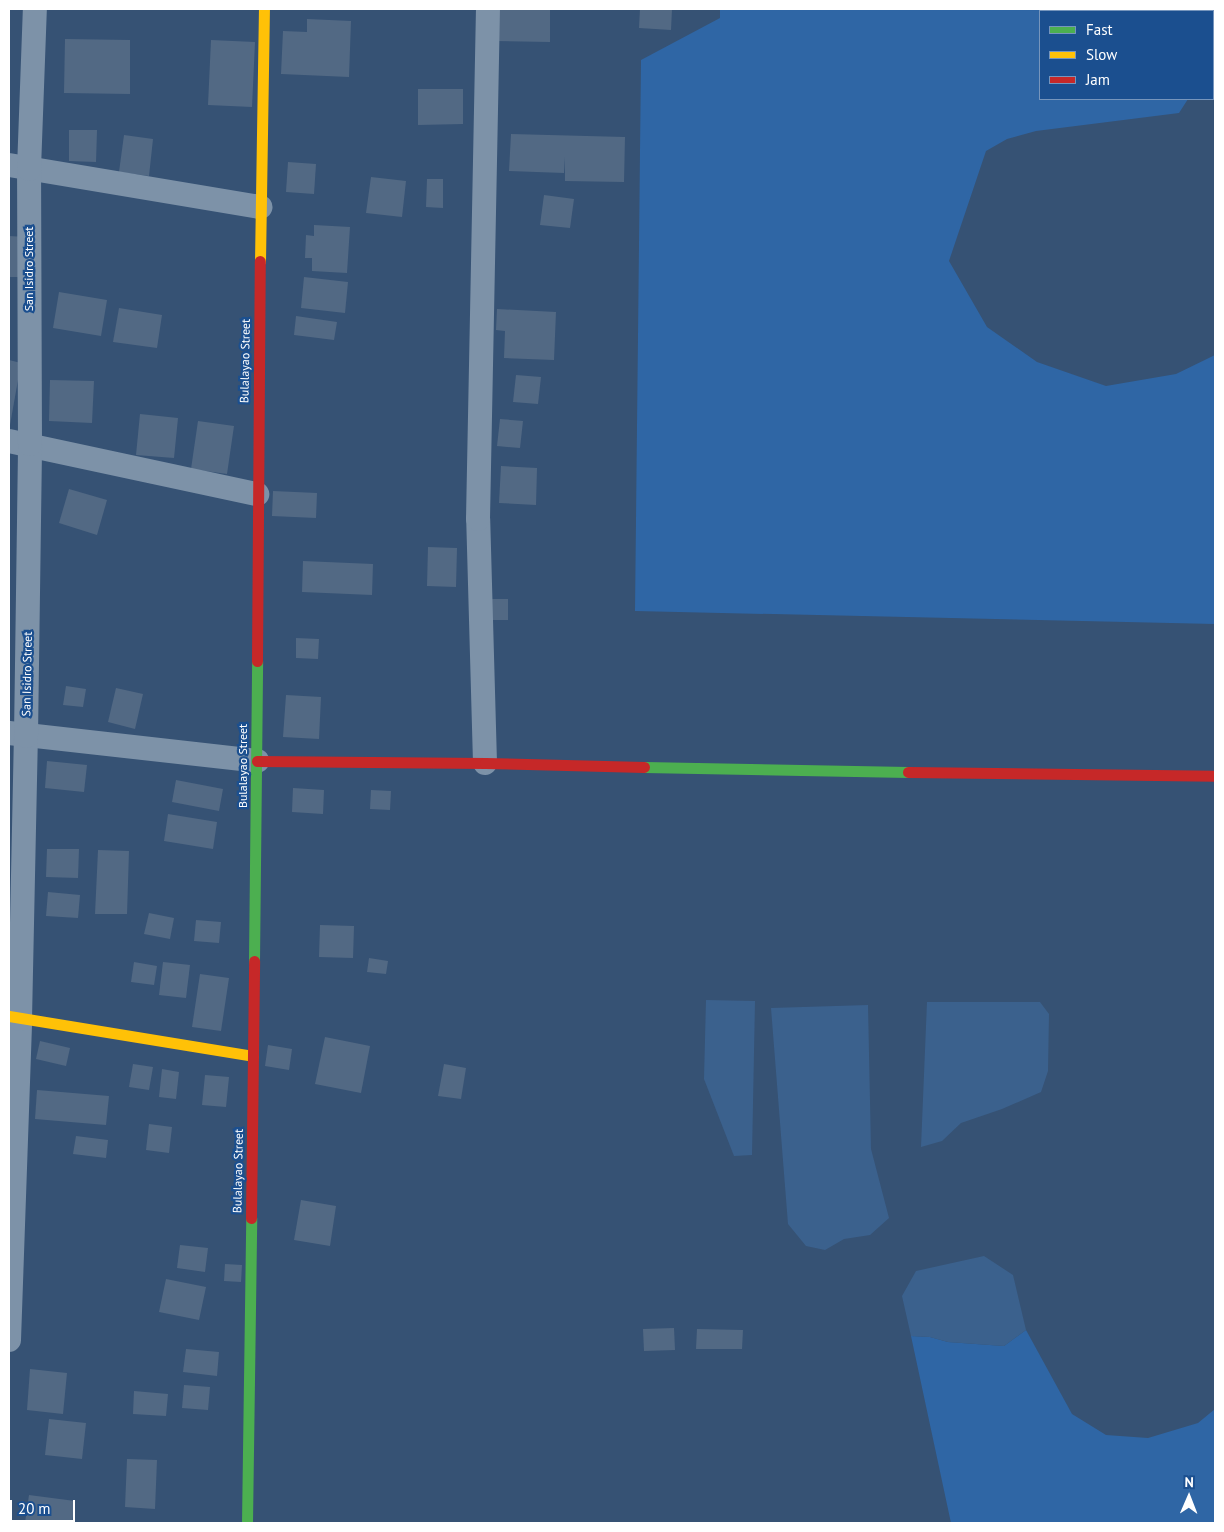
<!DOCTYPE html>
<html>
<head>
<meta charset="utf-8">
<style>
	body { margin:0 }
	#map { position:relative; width:1224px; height:1532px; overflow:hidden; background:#365274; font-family:"PT Sans",sans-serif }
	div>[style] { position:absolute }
	.green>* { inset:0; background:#2f66a5 }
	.water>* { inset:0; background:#3b618d }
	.building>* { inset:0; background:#526984 }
	.street>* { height:24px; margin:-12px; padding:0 12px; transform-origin:12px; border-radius:12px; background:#7d92a8 }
	.fast>* { height:11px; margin:-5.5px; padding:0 5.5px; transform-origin:5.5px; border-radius:5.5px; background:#4caf50 }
	.slow>* { height:11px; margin:-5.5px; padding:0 5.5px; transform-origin:5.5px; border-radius:5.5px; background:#ffc107 }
	.jam>* { height:11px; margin:-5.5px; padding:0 5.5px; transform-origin:5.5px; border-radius:5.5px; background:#c62828 }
	span { translate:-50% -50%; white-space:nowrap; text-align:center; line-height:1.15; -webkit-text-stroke:4.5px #1b4f8f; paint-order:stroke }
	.street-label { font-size:12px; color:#fff }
	.frame { position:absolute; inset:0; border:10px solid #fff; pointer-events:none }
	.legend { position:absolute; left:1039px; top:10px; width:175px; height:90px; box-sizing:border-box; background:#1b4f8f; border:1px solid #7695bc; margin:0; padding:6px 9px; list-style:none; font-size:15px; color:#fff }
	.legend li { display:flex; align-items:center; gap:10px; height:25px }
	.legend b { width:25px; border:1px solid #7695bc }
	.north { position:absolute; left:1164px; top:1472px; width:50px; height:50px; -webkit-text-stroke:4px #1b4f8f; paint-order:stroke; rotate:1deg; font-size:14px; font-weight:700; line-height:20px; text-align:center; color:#fff }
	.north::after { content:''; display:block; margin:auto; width:18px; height:22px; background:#fff; clip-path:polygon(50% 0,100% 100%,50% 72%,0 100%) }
	.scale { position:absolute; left:10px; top:1500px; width:65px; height:22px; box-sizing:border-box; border:2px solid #fff; border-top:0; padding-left:6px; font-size:15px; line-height:18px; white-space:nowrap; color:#fff; -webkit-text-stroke:4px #1b4f8f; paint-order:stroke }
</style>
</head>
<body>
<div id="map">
	<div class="green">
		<i style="clip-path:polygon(720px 9px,1215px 9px,1215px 40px,1213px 47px,1213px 11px,1040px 11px,1040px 99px,1188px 99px,1179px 113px,1036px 131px,1007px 139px,986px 151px,949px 261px,987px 327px,1037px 362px,1106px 386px,1176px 374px,1215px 355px,1215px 624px,635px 611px,641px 60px,720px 18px)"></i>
		<i style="clip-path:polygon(1026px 1330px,1072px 1414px,1106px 1435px,1148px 1438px,1198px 1423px,1215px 1409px,1215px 1523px,951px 1523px,911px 1336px,930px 1337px,948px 1342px,1004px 1346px)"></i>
	</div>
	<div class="water">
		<i style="clip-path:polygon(706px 1000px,755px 1001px,752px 1155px,734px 1156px,704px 1079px)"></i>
		<i style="clip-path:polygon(927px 1002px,1040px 1002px,1049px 1014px,1048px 1071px,1041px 1092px,1002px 1109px,961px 1123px,942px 1141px,921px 1147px)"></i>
		<i style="clip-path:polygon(868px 1005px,871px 1149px,889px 1218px,870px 1235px,844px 1239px,825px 1250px,806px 1246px,788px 1224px,771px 1008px)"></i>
		<i style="clip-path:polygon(984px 1256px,1013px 1275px,1026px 1330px,1004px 1346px,948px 1342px,930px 1337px,911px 1336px,902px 1296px,916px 1271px)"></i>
	</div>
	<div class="building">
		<i style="clip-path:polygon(496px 9px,550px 9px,550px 42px,495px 41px)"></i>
		<i style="clip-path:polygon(640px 9px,672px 9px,671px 30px,639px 28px)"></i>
		<i style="clip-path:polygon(307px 19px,351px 21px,349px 77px,281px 74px,283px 31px,307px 32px)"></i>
		<i style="clip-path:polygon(65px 39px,130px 40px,130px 94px,64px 93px)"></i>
		<i style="clip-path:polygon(211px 40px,255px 42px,252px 107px,208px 105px)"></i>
		<i style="clip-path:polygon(418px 89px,463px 89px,463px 124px,418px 125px)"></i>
		<i style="clip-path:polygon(69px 130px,97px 130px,96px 162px,69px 161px)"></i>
		<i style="clip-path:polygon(511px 134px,625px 137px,624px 182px,565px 181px,565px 157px,564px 173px,509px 171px)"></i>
		<i style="clip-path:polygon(124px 135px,153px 139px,149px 176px,119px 172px)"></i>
		<i style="clip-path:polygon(288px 162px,316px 164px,314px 194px,286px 192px)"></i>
		<i style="clip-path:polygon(371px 177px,406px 181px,402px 217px,366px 213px)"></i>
		<i style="clip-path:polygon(427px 179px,443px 179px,443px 208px,426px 207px)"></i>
		<i style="clip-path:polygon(544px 195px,574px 199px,570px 228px,540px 225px)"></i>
		<i style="clip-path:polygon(314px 225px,350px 227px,347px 273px,312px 271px,312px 258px,305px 258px,306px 235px,314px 236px)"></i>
		<i style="clip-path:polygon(9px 236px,26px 237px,25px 277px,9px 277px)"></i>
		<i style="clip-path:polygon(304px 277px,348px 282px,345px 313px,301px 308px)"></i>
		<i style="clip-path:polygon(59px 292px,107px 300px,101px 336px,53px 328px)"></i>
		<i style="clip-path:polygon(119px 308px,162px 315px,157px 348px,113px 342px)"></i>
		<i style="clip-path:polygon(497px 309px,556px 312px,554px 360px,504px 358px,505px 331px,496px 330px)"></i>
		<i style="clip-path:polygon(296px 316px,337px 322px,334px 340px,294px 335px)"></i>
		<i style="clip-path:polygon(9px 360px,21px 363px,10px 425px,9px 425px)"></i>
		<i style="clip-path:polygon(516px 375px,541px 377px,538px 404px,513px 402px)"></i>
		<i style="clip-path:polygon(50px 380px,94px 381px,92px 423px,49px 421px)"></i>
		<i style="clip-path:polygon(140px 414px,178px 418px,174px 458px,136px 455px)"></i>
		<i style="clip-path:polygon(500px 419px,523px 421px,520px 448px,497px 446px)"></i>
		<i style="clip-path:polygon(198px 421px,234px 426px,227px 474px,191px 469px)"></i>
		<i style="clip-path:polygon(501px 466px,537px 468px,536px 505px,499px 503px)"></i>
		<i style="clip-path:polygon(69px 489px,107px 500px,97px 535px,59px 523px)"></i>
		<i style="clip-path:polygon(273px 491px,317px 493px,316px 518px,272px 516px)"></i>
		<i style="clip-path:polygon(428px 547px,457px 548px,456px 587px,427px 586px)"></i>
		<i style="clip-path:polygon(303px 561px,373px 564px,372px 595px,302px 592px)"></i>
		<i style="clip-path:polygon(485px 599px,508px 599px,508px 620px,486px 620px)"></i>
		<i style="clip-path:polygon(296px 638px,319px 639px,318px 659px,296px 658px)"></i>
		<i style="clip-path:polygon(66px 686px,86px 689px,83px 707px,63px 705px)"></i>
		<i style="clip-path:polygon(116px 688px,143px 694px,135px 729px,108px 722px)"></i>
		<i style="clip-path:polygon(286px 695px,321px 697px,319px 739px,283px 737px)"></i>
		<i style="clip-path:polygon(47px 761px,87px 765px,84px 792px,45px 788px)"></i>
		<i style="clip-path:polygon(176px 780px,223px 789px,219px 811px,172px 802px)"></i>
		<i style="clip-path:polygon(293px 788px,324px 790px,323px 814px,292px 812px)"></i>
		<i style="clip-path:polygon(371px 790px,391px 791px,390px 810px,370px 809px)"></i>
		<i style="clip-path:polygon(168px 814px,217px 822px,213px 849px,164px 841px)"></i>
		<i style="clip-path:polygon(47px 849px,79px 849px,78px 878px,46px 877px)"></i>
		<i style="clip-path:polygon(98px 850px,129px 851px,127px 914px,95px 914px)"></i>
		<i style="clip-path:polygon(48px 892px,80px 895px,78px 918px,46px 916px)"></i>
		<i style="clip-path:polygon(149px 913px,174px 918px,170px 939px,144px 934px)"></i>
		<i style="clip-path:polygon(196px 920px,221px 922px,219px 943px,194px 941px)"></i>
		<i style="clip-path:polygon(320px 925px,354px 926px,353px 958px,319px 957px)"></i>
		<i style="clip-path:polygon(369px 958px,388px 961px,386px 974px,367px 972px)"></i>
		<i style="clip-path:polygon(134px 962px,157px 966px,154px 985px,131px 982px)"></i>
		<i style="clip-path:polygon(163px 962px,190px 965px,186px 998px,159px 995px)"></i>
		<i style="clip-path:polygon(200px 974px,229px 978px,221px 1031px,192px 1027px)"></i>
		<i style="clip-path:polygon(325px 1037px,370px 1046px,361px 1093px,315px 1084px)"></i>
		<i style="clip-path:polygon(40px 1041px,70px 1048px,66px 1066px,36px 1059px)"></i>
		<i style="clip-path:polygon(268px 1045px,292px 1049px,289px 1070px,265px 1066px)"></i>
		<i style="clip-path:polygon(133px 1064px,153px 1067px,149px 1090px,129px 1087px)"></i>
		<i style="clip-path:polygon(444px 1064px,466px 1068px,461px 1099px,438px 1096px)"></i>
		<i style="clip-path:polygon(162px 1069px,179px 1072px,176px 1099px,159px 1097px)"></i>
		<i style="clip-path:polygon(205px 1075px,229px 1077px,226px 1107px,202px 1105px)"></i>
		<i style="clip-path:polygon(37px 1090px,109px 1096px,106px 1125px,35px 1119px)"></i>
		<i style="clip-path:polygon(149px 1124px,172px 1127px,169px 1153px,146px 1150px)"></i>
		<i style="clip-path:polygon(76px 1136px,108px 1140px,106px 1158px,73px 1154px)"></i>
		<i style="clip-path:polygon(301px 1200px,336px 1206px,330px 1246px,294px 1240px)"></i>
		<i style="clip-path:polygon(180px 1245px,208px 1248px,205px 1272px,177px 1268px)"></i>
		<i style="clip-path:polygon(225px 1264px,242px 1265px,241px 1282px,224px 1281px)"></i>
		<i style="clip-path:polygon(166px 1279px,206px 1287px,199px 1320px,159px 1312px)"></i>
		<i style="clip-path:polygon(674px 1328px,675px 1350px,644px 1351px,643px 1329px)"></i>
		<i style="clip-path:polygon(697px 1329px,743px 1330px,742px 1349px,696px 1349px)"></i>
		<i style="clip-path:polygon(186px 1349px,219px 1352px,217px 1376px,183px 1372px)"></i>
		<i style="clip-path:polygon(30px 1369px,67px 1373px,63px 1414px,27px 1410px)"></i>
		<i style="clip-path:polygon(184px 1385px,210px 1387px,208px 1410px,182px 1408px)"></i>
		<i style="clip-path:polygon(134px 1391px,168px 1394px,166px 1416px,133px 1414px)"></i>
		<i style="clip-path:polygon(49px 1419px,86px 1423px,82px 1459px,45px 1455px)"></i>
		<i style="clip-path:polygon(127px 1459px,157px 1460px,155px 1509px,125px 1507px)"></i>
		<i style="clip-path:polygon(29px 1495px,75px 1501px,72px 1523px,25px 1523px)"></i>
	</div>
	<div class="street">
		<i style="left:9px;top:165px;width:255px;rotate:9.5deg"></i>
		<i style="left:9px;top:441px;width:254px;rotate:12.1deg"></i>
		<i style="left:9px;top:733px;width:250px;rotate:6.4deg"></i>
		<i style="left:485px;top:763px;width:244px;rotate:-91.6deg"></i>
		<i style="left:478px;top:519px;width:510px;rotate:-88.88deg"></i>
		<i style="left:9px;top:1340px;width:321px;rotate:-88deg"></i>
		<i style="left:20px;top:1019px;width:283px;rotate:-88.8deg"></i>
		<i style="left:26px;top:736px;width:292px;rotate:-89.2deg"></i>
		<i style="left:30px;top:444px;width:275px;rotate:-90.2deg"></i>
		<i style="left:29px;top:169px;width:160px;rotate:-87.9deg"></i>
	</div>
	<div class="fast">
		<i style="left:644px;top:767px;width:264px;rotate:1.1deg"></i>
		<i style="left:254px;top:961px;width:300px;rotate:-89.4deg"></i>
		<i style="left:247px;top:1523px;width:305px;rotate:-89.2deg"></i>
	</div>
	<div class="slow">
		<i style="left:260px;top:261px;width:252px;rotate:-89.1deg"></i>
		<i style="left:9px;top:1016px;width:247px;rotate:9.3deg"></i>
	</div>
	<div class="jam">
		<i style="left:257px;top:661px;width:400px;rotate:-89.6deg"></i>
		<i style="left:257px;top:761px;width:228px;rotate:0.5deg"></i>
		<i style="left:485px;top:763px;width:159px;rotate:1.4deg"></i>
		<i style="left:908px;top:772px;width:307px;rotate:0.7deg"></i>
		<i style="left:251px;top:1218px;width:257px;rotate:-89.3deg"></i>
	</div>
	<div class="street-label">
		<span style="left:29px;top:269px;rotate:-90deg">San Isidro Street</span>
		<span style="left:245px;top:361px;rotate:-89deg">Bulalayao Street</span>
		<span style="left:27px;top:674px;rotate:-89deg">San Isidro Street</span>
		<span style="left:243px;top:766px;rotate:-90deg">Bulalayao Street</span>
		<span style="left:238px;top:1171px;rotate:-89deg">Bulalayao Street</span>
	</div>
	<div class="frame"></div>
	<ul class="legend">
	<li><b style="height:6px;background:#4caf50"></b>Fast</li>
	<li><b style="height:6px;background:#ffc107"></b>Slow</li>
	<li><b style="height:6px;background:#c62828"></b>Jam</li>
	</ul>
	<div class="north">N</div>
	<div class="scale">20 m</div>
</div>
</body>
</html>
